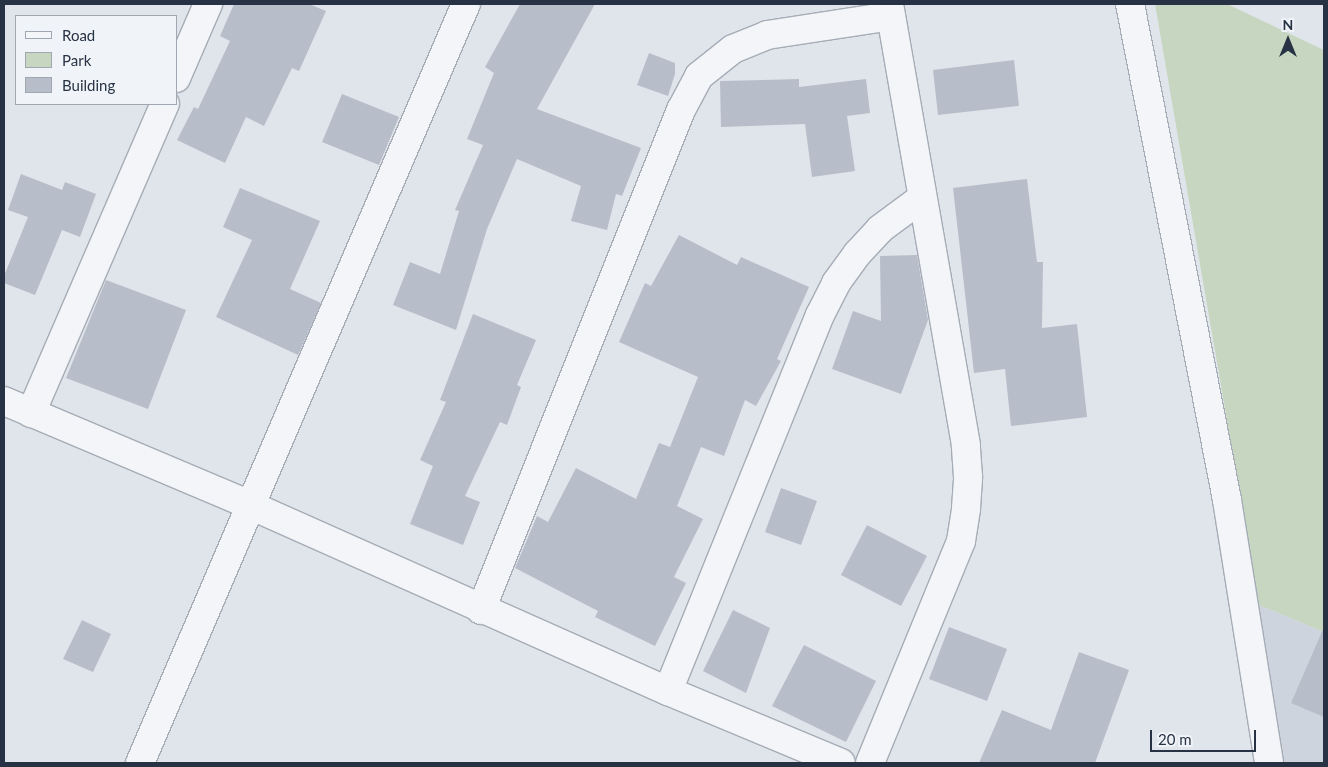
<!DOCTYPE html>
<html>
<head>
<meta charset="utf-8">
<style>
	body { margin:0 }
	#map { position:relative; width:1328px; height:767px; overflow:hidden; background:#e0e5eb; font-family:Lato,sans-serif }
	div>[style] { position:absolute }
	.built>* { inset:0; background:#ced4dd }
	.green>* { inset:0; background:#c7d6c0 }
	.building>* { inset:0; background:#b7bec9 }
	.roads { filter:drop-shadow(1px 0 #a5acb6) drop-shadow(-1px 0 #a5acb6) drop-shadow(0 1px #a5acb6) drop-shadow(0 -1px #a5acb6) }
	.minor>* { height:28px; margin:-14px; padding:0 14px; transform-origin:14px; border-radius:14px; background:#f3f5f8 }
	span { translate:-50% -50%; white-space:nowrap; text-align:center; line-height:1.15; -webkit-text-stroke:5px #f0f4f8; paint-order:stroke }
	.frame { position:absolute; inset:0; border:5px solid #273344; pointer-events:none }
	.legend { position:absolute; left:15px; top:15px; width:162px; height:90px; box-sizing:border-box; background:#f0f4f8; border:1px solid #a0a7b0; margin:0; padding:6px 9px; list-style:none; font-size:15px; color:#273344 }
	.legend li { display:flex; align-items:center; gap:10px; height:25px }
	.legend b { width:25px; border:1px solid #a0a7b0 }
	.north { position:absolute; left:1263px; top:15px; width:50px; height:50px; -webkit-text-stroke:4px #f0f4f8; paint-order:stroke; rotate:0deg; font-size:14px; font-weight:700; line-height:20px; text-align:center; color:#273344 }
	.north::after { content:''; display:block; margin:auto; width:18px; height:22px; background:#273344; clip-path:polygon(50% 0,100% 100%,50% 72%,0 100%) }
	.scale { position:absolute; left:1150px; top:730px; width:106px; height:22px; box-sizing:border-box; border:2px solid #273344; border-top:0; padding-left:6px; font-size:15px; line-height:18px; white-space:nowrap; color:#273344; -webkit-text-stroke:4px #f0f4f8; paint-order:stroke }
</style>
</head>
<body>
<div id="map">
	<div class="built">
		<i style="clip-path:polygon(1259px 605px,1324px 632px,1324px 763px,1282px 763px)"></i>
	</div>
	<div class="green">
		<i style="clip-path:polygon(1155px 4px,1227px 4px,1324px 50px,1324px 632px,1259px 605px)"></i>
	</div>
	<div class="building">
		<i style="clip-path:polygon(234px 4px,309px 4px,326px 11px,299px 71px,292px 68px,264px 126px,246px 117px,225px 163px,177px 140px,194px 107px,198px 109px,230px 41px,220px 36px)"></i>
		<i style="clip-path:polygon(520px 4px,595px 4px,537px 109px,641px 148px,622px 196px,616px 194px,607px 230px,571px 221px,581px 186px,517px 159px,487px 229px,456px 330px,393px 305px,410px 262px,440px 274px,459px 211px,455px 210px,483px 145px,467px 139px,494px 73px,485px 67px)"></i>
		<i style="clip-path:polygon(649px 53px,675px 63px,675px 74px,668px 96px,637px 85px)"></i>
		<i style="clip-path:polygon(1014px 60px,1019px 106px,938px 115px,933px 70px)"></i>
		<i style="clip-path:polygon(799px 79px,799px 87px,866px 79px,870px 113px,847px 116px,855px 171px,812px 177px,805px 124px,721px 127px,720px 81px)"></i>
		<i style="clip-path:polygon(342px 94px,399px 117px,379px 165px,322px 142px)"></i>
		<i style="clip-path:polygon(21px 174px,62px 190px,65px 182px,96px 194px,80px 237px,62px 230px,35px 295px,4px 283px,4px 276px,28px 217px,8px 210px)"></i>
		<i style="clip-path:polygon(1027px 179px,1037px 262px,1043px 262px,1042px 328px,1077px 324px,1087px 417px,1011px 426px,1005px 369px,974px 373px,953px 188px)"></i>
		<i style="clip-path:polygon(240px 188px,320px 221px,290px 289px,321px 303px,298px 355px,216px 317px,252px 240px,223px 227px)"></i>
		<i style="clip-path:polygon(679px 235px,737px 265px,741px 257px,809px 287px,777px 359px,781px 361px,756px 406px,745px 400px,724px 456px,701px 447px,677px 506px,703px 519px,674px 577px,686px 583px,655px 646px,595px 617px,598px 611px,515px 568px,537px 516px,548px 522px,576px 468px,636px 499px,659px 443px,670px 447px,698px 377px,619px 342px,645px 283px,651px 286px)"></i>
		<i style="clip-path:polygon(917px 255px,928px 320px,901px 394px,832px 369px,853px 311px,881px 321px,880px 256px)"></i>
		<i style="clip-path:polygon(106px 280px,186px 310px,148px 409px,66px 378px)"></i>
		<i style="clip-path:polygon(473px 314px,536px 340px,517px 385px,521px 387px,507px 425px,500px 422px,465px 496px,480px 502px,463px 545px,410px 524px,433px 466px,420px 460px,446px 402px,440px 400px)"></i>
		<i style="clip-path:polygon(781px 488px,817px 501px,801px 545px,765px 532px)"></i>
		<i style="clip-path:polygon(867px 525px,927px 556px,901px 606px,841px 575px)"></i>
		<i style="clip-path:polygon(733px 610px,770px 628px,746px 693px,703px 671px)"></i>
		<i style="clip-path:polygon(82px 620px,111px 634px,93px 672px,63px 659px)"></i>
		<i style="clip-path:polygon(949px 627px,1007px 649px,987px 701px,929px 679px)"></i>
		<i style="clip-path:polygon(1324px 627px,1324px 717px,1291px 703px)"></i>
		<i style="clip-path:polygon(804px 645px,876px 681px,846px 742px,772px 706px)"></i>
		<i style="clip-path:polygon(1079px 652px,1129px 670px,1095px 763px,979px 763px,1002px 710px,1051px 730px)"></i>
	</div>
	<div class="roads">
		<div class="minor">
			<i style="left:1130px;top:4px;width:505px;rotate:78.93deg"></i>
			<i style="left:1227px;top:500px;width:266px;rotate:80.9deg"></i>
			<i style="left:176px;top:78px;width:81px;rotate:-66.6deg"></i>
			<i style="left:4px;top:401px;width:269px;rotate:22.9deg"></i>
			<i style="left:252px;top:506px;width:455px;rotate:24deg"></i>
			<i style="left:668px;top:691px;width:187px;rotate:22.6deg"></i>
			<i style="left:31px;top:413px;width:337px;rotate:-66.6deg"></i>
			<i style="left:481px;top:610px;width:539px;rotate:-68.2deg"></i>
			<i style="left:681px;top:110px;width:38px;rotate:-62deg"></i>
			<i style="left:699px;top:76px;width:43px;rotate:-38.5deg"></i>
			<i style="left:733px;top:49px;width:37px;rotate:-22deg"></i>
			<i style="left:767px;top:35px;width:125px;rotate:-8.7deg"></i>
			<i style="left:668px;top:691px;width:406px;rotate:-68deg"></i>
			<i style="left:820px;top:315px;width:36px;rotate:-63deg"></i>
			<i style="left:836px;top:283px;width:36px;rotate:-54deg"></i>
			<i style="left:857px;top:254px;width:34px;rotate:-47deg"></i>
			<i style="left:880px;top:229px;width:52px;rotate:-36.4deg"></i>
			<i style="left:140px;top:763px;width:826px;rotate:-66.76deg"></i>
			<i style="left:870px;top:763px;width:240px;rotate:-67.7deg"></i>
			<i style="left:961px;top:541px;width:33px;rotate:-81deg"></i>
			<i style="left:966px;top:508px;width:31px;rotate:-86deg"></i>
			<i style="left:968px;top:477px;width:32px;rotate:-94deg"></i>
			<i style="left:966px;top:445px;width:448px;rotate:-99.9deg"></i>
		</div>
	</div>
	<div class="frame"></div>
	<ul class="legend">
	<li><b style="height:6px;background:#f3f5f8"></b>Road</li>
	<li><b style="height:14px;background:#c7d6c0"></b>Park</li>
	<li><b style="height:14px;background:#b7bec9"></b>Building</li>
	</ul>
	<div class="north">N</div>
	<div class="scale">20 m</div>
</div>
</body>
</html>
